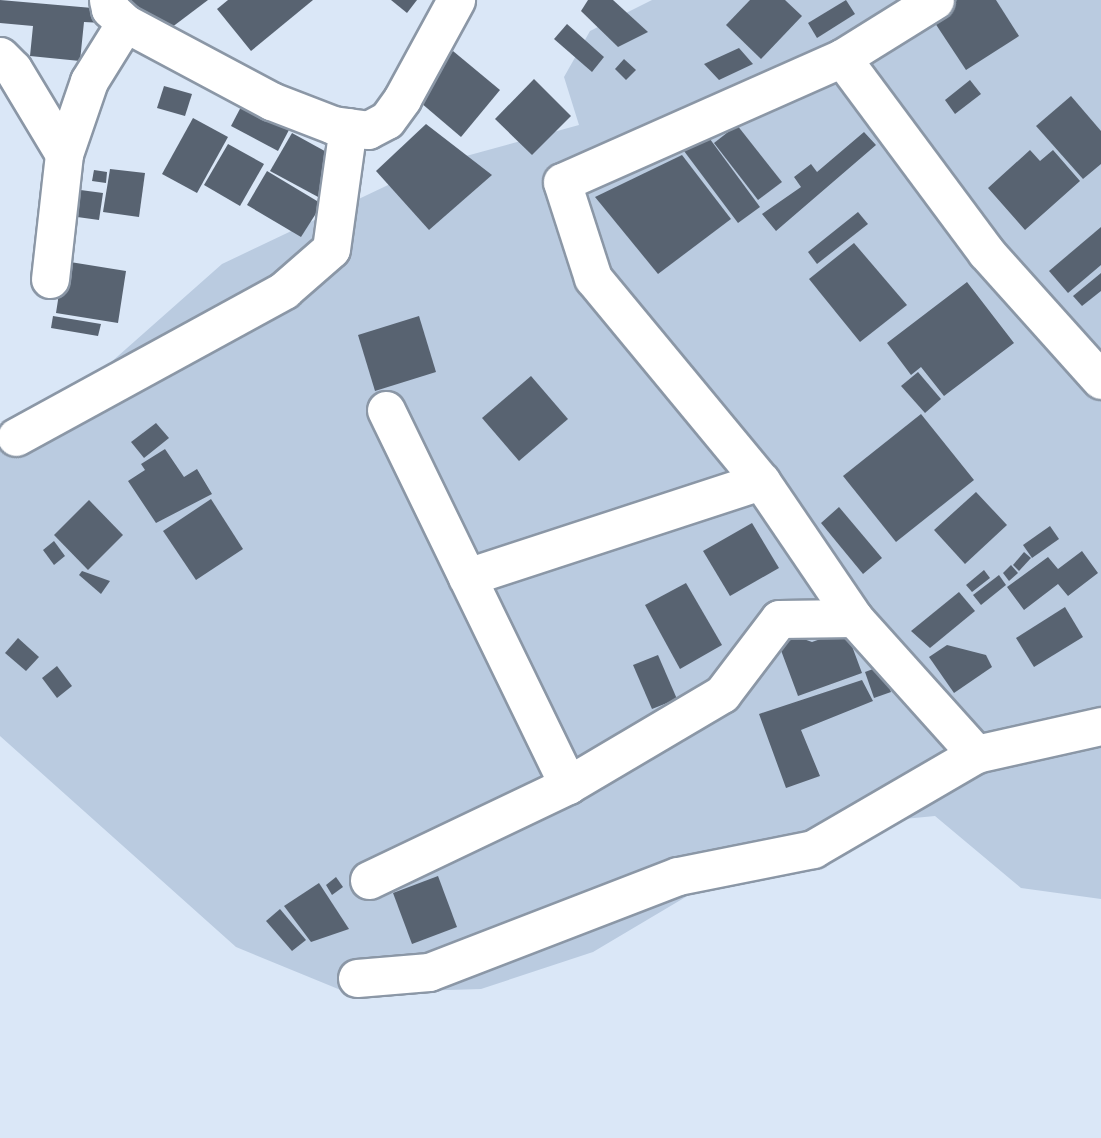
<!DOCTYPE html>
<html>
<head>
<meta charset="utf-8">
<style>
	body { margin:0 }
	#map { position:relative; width:1101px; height:1138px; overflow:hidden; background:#dae7f7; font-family:"Varela Round",sans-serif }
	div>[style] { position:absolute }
	.green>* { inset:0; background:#bacbe0 }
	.building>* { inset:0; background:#586371 }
	.roads { filter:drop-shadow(2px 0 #8b97a6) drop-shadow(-2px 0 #8b97a6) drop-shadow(0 2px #8b97a6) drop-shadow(0 -2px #8b97a6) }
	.street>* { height:37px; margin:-18.5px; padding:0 18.5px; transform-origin:18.5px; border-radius:18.5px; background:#fff }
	span { translate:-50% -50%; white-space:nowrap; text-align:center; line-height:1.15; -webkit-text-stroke:7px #dae7f7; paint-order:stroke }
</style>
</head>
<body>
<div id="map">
	<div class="green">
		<i style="clip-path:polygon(652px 0,1101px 0,1101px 899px,1021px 888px,935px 816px,883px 821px,765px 850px,593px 952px,481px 989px,348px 993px,236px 947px,0 736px,0 432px,57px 410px,222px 264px,426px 167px,579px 125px,564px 77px,590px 31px)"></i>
	</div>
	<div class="building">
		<i style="clip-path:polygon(0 0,104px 9px,103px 23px,84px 22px,80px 61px,30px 56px,33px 26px,0 23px)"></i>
		<i style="clip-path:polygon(122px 0,208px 0,151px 43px)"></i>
		<i style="clip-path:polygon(228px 0,313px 0,251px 51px,217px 9px)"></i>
		<i style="clip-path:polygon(391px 0,417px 0,407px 13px)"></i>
		<i style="clip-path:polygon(588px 0,613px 0,648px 32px,618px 47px,581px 11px)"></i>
		<i style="clip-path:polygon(750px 0,785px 0,802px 16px,761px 59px,726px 25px)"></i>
		<i style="clip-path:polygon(846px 0,855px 14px,817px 38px,808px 23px)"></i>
		<i style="clip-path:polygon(957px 0,996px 0,1019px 36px,966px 70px,931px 17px)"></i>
		<i style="clip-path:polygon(567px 24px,604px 57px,592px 72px,554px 39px)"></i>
		<i style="clip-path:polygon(739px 48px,753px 64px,719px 80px,704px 64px)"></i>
		<i style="clip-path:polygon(453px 51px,500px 90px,461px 137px,414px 97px)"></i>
		<i style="clip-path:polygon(624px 59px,636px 70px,626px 80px,615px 69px)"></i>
		<i style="clip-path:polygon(534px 79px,571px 116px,532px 155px,495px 119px)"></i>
		<i style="clip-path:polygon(970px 80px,981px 94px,955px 114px,945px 100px)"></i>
		<i style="clip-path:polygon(164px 86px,192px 94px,185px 116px,157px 108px)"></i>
		<i style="clip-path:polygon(1071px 96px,1101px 131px,1101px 164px,1083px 179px,1036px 126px)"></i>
		<i style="clip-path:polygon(243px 103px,290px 128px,278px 151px,231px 126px)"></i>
		<i style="clip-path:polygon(193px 118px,228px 137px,197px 193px,162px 174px)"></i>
		<i style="clip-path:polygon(426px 124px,492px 175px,429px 230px,376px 171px)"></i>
		<i style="clip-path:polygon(737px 125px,782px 182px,758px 200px,714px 143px)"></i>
		<i style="clip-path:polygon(864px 132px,876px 145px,776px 231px,762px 214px,801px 187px,794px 177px,811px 164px,817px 172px)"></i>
		<i style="clip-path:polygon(292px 133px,341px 160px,320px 198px,270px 171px)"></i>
		<i style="clip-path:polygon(707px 135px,760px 207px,738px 223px,684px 151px)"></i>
		<i style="clip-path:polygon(228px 144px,264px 164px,240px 206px,204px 185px)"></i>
		<i style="clip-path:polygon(1030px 150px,1040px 161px,1053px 150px,1080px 181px,1025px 230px,988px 188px)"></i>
		<i style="clip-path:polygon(682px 155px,731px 219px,658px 274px,595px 197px)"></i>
		<i style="clip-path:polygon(110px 169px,145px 173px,139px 217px,103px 212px)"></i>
		<i style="clip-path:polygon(94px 170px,107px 172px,106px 183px,92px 181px)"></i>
		<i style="clip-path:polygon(267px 171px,322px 204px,301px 237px,247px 205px)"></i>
		<i style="clip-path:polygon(73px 189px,103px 193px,99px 220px,70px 216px)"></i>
		<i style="clip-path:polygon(858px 212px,868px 224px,817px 264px,808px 252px)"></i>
		<i style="clip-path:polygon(1101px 227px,1101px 265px,1068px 293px,1049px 271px)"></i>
		<i style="clip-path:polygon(854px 243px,907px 305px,860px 342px,809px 279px)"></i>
		<i style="clip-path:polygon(64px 261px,126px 271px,118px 323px,56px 313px)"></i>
		<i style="clip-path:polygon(1101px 273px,1101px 291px,1082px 306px,1073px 296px)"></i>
		<i style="clip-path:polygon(967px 282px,1014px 343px,944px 396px,921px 367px,911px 375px,887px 343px)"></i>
		<i style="clip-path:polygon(53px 316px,101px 324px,98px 336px,51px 328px)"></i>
		<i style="clip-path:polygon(419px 316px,436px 372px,375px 391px,358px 335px)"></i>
		<i style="clip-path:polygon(918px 372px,941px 399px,925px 413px,901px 386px)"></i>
		<i style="clip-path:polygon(531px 376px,568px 419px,519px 461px,482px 418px)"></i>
		<i style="clip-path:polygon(921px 414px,974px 480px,896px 542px,843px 476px)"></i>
		<i style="clip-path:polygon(156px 423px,169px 438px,144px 458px,131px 442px)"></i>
		<i style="clip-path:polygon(165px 449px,184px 477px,197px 469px,212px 494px,156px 523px,128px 481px,145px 470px,141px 464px)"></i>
		<i style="clip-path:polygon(976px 492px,1007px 525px,965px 564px,934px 530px)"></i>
		<i style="clip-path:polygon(211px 499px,243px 549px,196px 580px,163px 531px)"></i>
		<i style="clip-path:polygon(89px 500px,123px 535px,88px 570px,54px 535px)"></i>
		<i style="clip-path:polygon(839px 507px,882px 558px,863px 574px,821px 523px)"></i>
		<i style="clip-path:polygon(752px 523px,779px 568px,730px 596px,703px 551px)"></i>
		<i style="clip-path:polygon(1050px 526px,1059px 539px,1032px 558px,1023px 545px)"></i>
		<i style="clip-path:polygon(54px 541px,65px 556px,54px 565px,43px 550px)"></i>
		<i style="clip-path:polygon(1082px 551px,1098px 573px,1068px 596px,1058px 584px,1024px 610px,1007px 587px,1048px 557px,1058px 569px)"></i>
		<i style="clip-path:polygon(1024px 552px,1031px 558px,1019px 571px,1013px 565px)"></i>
		<i style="clip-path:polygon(1011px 565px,1018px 573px,1009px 581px,1003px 573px)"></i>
		<i style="clip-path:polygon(984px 570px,990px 578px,972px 592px,966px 585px)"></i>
		<i style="clip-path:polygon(82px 571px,110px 581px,101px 594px,79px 575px)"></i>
		<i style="clip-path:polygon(999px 575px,1006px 585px,981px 605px,973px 595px)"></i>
		<i style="clip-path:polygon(686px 583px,722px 645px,680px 669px,645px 605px)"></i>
		<i style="clip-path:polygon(959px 592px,975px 611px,930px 648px,911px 631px)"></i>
		<i style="clip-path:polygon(1065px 607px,1083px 637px,1034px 667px,1016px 638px)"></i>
		<i style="clip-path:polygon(846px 630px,862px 673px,798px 696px,779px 645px,798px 637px,812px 642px)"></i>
		<i style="clip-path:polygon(18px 638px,39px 657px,26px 671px,5px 653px)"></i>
		<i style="clip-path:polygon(947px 645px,986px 655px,992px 667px,954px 693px,929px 657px)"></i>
		<i style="clip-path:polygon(658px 655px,677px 699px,652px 709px,633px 665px)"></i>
		<i style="clip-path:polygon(57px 666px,72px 686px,57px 698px,42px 678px)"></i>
		<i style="clip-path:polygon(881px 666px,891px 692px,874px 698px,865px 672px)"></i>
		<i style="clip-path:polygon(862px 680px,873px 701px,801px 730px,820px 776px,786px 788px,759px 714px)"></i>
		<i style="clip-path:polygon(438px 876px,457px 927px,412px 944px,393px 893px)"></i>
		<i style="clip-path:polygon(336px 877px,343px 887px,332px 895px,326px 885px)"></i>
		<i style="clip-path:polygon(319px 883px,349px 929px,311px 942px,284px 906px)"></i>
		<i style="clip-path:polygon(280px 909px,306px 940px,292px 951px,266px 921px)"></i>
	</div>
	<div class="roads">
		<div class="street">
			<i style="left:108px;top:0;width:9px;rotate:77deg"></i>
			<i style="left:110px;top:9px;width:21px;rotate:43deg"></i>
			<i style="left:125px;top:23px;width:166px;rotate:28.1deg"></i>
			<i style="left:271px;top:101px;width:66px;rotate:21.2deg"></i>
			<i style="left:333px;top:125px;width:35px;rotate:8deg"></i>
			<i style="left:368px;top:130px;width:21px;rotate:-28deg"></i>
			<i style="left:387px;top:120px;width:26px;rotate:-54deg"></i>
			<i style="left:402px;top:99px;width:113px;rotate:-61.4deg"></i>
			<i style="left:935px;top:0;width:110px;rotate:148.1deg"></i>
			<i style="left:842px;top:58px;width:306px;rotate:156.1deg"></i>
			<i style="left:562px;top:182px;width:101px;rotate:72.1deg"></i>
			<i style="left:593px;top:278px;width:264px;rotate:50.4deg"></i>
			<i style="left:761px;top:481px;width:166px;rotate:55.8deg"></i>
			<i style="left:854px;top:618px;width:183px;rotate:48.1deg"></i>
			<i style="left:976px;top:754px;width:128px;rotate:-12.6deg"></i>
			<i style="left:0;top:56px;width:18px;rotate:45deg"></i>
			<i style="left:13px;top:69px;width:99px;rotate:59deg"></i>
			<i style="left:842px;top:58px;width:242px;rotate:53.4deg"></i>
			<i style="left:986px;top:252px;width:172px;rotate:48.1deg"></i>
			<i style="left:50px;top:279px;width:126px;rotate:-83.6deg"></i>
			<i style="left:64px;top:154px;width:77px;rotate:-71.1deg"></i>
			<i style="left:89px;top:81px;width:68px;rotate:-58.2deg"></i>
			<i style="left:386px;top:410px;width:417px;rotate:64.1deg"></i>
			<i style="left:16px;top:437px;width:306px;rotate:-28.7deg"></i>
			<i style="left:284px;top:290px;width:62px;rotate:-41.1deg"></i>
			<i style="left:331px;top:249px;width:123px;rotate:-82.1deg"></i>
			<i style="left:467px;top:577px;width:309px;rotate:-18.1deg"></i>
			<i style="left:369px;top:880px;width:221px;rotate:-25.5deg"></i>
			<i style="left:568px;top:785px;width:179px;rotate:-30.6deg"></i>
			<i style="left:722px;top:694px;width:94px;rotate:-52.8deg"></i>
			<i style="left:779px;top:619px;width:75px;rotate:-0.8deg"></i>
			<i style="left:357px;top:978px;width:72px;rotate:-4.8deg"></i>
			<i style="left:429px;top:972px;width:267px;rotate:-21.1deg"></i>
			<i style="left:678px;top:876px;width:138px;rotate:-11.3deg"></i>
			<i style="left:813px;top:849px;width:189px;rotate:-30.2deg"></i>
		</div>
	</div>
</div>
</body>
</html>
